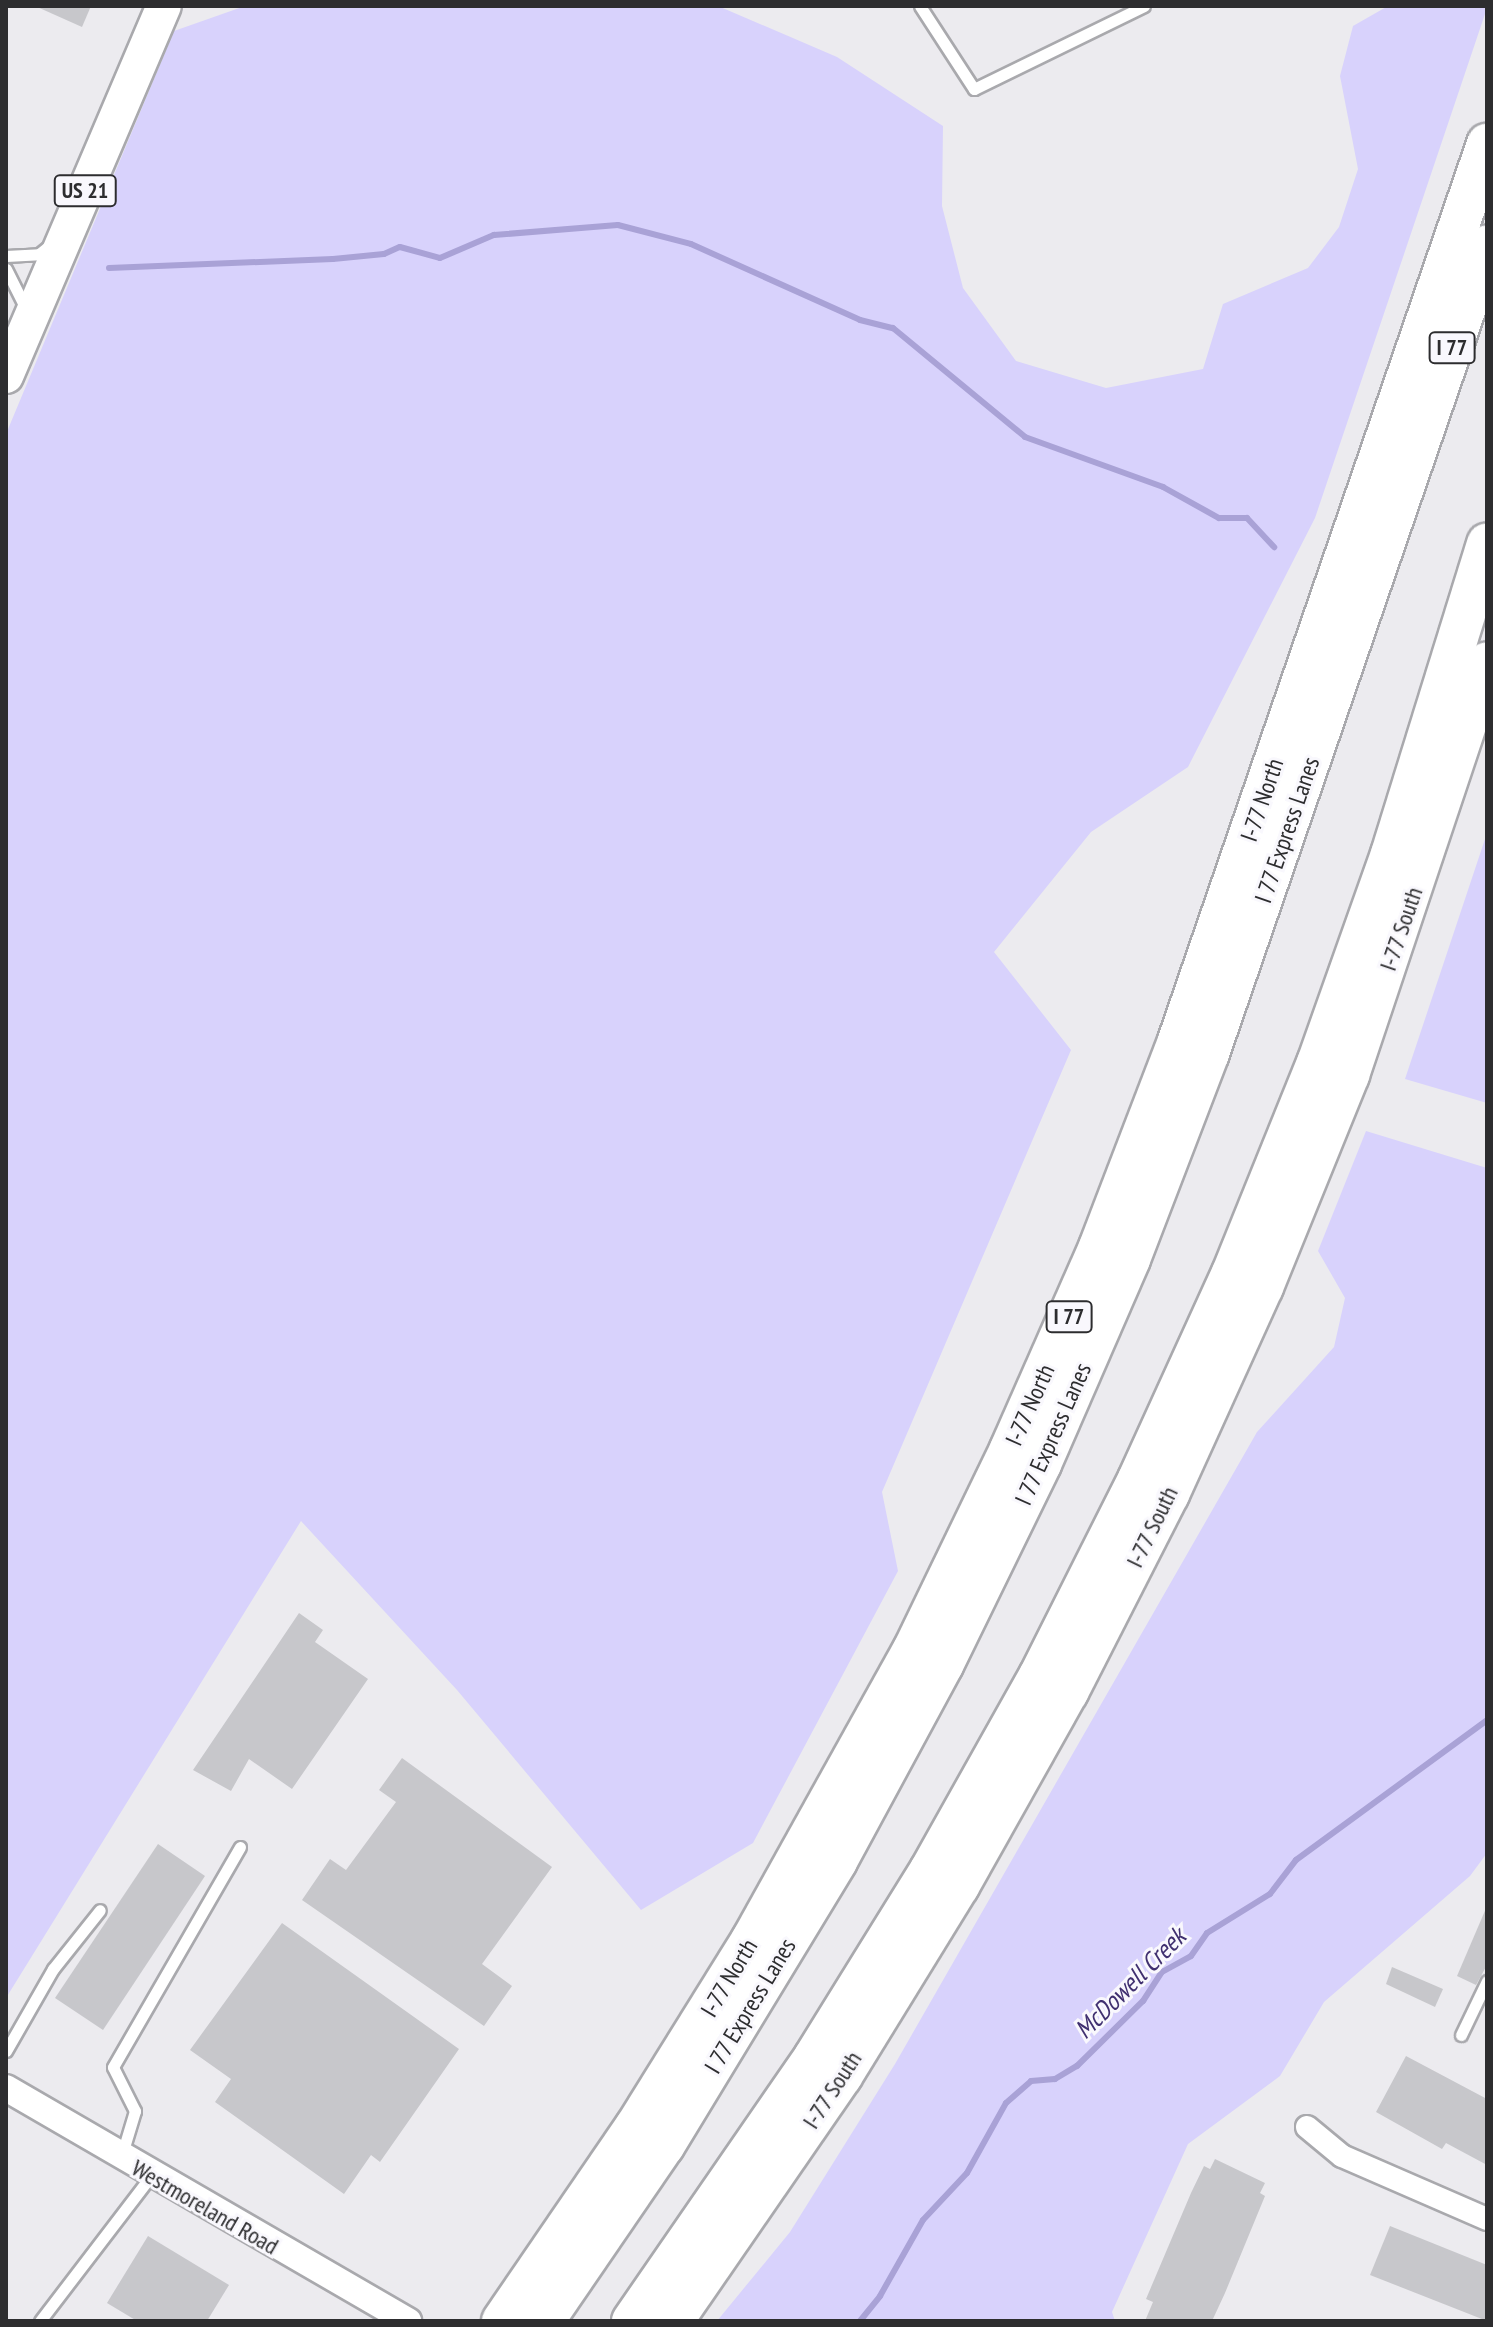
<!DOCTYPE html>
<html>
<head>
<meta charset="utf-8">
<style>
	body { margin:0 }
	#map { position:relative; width:1493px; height:2327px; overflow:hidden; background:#ecebef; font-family:"PT Sans Narrow",sans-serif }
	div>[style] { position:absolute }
	.green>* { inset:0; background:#d8d2fc }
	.stream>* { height:6px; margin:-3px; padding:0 3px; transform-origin:3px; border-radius:3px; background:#a9a2d6 }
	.building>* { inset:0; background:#c7c7cb }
	.roads { filter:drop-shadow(2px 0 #a9a9ad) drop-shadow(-2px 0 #a9a9ad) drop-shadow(0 2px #a9a9ad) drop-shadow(0 -2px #a9a9ad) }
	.service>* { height:11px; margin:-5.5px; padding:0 5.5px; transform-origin:5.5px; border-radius:5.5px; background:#fff }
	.minor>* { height:22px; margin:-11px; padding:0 11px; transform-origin:11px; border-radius:11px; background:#fff }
	.tertiary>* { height:26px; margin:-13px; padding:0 13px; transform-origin:13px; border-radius:13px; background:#fff }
	.primary>* { height:34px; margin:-17px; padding:0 17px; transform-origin:17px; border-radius:17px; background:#fff }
	.motorway>* { height:40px; margin:-20px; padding:0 20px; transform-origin:20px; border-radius:20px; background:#fff }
	span { translate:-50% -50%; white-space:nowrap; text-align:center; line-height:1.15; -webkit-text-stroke:6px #f9f8fd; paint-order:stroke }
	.shield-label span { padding:2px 6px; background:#f9f8fd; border:2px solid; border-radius:6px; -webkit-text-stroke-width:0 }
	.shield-label { font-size:22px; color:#2d2d2f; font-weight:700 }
	.street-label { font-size:24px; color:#2d2d2f }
	.water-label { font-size:26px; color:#403070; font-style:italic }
	.frame { position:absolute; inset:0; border:8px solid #2d2d2f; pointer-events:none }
</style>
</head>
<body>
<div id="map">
	<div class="green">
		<i style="clip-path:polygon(245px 6px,718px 6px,837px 57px,943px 126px,942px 206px,963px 288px,1016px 361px,1106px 388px,1203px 369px,1223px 304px,1308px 268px,1339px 227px,1358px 169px,1340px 76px,1353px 26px,1388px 6px,1487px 8px,1315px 518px,1188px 767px,1091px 832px,994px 952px,1071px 1050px,882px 1492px,898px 1571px,753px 1843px,641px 1910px,457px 1690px,301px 1521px,6px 1998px,6px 434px,174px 31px)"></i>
		<i style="clip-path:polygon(1487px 833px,1487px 1103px,1405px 1079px)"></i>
		<i style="clip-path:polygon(1366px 1131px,1487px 1168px,1487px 1853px,1470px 1876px,1324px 2002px,1280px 2076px,1188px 2144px,1112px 2312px,1115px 2321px,717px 2321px,790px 2232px,895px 2064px,1257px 1432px,1334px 1347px,1345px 1298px,1318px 1251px)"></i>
	</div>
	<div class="stream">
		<i style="left:109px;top:268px;width:224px;rotate:-2.3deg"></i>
		<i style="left:333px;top:259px;width:51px;rotate:-5.6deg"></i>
		<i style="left:384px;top:254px;width:17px;rotate:-24deg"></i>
		<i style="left:400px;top:247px;width:41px;rotate:15.4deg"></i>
		<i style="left:440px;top:258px;width:59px;rotate:-23.1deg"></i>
		<i style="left:494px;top:235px;width:124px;rotate:-4.6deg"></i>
		<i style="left:618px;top:225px;width:75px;rotate:14.6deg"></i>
		<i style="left:691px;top:244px;width:185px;rotate:24.2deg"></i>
		<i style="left:860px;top:320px;width:34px;rotate:14deg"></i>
		<i style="left:893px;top:328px;width:171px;rotate:39.5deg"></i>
		<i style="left:1025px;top:437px;width:147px;rotate:19.9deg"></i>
		<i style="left:1163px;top:487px;width:64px;rotate:29deg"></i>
		<i style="left:1219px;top:518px;width:28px"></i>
		<i style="left:1247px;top:518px;width:40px;rotate:47deg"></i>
		<i style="left:860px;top:2321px;width:32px;rotate:-51deg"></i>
		<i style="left:880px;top:2296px;width:87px;rotate:-60.5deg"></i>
		<i style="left:923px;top:2220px;width:64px;rotate:-46.9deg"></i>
		<i style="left:967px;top:2173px;width:80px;rotate:-60.9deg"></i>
		<i style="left:1006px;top:2103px;width:33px;rotate:-41deg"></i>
		<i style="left:1031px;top:2081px;width:24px;rotate:-5deg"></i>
		<i style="left:1055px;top:2079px;width:26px;rotate:-31deg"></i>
		<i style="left:1077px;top:2066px;width:93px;rotate:-44.6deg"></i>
		<i style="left:1143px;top:2001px;width:35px;rotate:-57deg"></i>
		<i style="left:1162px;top:1972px;width:33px;rotate:-29deg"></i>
		<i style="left:1191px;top:1956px;width:28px;rotate:-55deg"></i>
		<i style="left:1207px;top:1933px;width:74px;rotate:-31.8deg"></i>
		<i style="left:1270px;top:1894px;width:43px;rotate:-52.6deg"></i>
		<i style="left:1296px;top:1860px;width:237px;rotate:-36.2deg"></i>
	</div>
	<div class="building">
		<i style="clip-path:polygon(35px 6px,91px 6px,82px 27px)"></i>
		<i style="clip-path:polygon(299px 1613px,323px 1630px,315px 1642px,368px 1679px,292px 1789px,249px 1759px,231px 1791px,193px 1770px)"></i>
		<i style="clip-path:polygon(402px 1758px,552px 1867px,482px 1964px,512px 1986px,484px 2026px,302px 1900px,330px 1859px,346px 1870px,396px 1802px,379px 1790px)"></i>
		<i style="clip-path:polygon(158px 1844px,205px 1876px,103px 2030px,55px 1998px)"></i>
		<i style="clip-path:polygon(1487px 1906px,1487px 1965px,1476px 1985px,1457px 1976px)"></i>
		<i style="clip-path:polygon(282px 1923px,459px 2049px,380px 2162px,371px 2155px,344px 2194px,215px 2102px,231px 2079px,190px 2050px)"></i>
		<i style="clip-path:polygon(1392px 1967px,1443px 1989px,1435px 2007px,1386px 1984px)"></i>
		<i style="clip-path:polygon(1406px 2056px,1487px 2099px,1487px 2165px,1446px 2143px,1442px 2149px,1376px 2112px)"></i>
		<i style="clip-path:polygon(1215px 2159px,1265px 2183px,1260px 2193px,1265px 2196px,1225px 2293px,1212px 2321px,1145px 2321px,1153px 2302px,1146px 2299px,1191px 2193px,1204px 2166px,1210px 2169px)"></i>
		<i style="clip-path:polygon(1390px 2226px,1487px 2265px,1487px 2321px,1370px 2275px)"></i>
		<i style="clip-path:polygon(148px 2236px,229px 2285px,207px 2321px,137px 2321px,107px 2303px)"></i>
	</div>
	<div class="roads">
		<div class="service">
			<i style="left:920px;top:6px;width:99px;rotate:57deg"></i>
			<i style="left:974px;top:89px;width:189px;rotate:-26deg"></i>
			<i style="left:6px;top:256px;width:33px;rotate:-3deg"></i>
			<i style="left:39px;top:254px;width:14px;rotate:-39deg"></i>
			<i style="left:6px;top:269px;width:42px;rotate:63.4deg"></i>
			<i style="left:1461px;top:2035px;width:60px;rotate:-64.3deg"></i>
			<i style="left:6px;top:2051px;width:95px;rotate:-60.2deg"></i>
			<i style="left:53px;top:1969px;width:75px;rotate:-51.5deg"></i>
			<i style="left:122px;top:2154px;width:45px;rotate:-73.2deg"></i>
			<i style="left:135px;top:2111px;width:49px;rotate:-116.6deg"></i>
			<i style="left:113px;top:2067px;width:254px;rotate:-60deg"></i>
			<i style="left:40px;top:2321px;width:183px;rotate:-52.6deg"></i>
		</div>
		<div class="minor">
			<i style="left:1307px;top:2127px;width:45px;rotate:39.6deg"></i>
			<i style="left:1342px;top:2156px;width:158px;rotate:23.5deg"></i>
		</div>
		<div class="tertiary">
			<i style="left:6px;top:2088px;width:465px;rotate:30.1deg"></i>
		</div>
		<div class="primary">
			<i style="left:6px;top:376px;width:402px;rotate:-66.9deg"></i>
		</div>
		<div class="motorway">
			<i style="left:502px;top:2321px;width:235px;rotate:-55.6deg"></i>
			<i style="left:635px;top:2127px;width:221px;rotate:-58.1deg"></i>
			<i style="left:752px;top:1939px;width:331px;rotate:-60.9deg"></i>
			<i style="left:913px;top:1650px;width:223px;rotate:-64.2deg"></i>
			<i style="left:1010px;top:1449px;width:221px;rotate:-66.2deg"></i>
			<i style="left:1099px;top:1247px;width:221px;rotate:-69deg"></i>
			<i style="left:1178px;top:1041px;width:949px;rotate:-70.99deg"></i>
			<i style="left:544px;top:2321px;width:212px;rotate:-55.6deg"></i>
			<i style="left:664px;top:2146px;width:333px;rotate:-58.7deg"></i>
			<i style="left:837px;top:1861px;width:223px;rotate:-61.6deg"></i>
			<i style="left:943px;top:1665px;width:224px;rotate:-64deg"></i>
			<i style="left:1041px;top:1464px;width:223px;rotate:-66.5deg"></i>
			<i style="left:1130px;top:1259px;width:221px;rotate:-69deg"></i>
			<i style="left:1209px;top:1053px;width:854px;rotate:-70.99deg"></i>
			<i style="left:632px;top:2321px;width:321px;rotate:-55.4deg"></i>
			<i style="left:814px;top:2057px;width:220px;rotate:-58.2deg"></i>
			<i style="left:930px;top:1870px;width:223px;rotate:-60.7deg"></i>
			<i style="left:1039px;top:1676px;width:220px;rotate:-63.3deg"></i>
			<i style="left:1138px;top:1479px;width:226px;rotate:-65.5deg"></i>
			<i style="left:1232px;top:1273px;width:227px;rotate:-68deg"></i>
			<i style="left:1317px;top:1063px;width:222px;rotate:-70.5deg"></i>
			<i style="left:1391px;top:854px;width:325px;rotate:-72.8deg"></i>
			<i style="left:673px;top:2321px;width:298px;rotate:-55.4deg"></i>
			<i style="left:842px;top:2076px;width:223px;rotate:-58.4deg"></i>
			<i style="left:959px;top:1886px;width:223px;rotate:-60.7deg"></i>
			<i style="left:1068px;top:1692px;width:222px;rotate:-63deg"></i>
			<i style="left:1169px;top:1494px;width:227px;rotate:-65.6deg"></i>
			<i style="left:1263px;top:1287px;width:229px;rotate:-67.9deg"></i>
			<i style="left:1349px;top:1075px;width:435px;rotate:-71.5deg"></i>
		</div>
	</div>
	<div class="shield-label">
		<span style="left:85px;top:191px">US 21</span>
		<span style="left:1452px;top:348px">I 77</span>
		<span style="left:1069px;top:1317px">I 77</span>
	</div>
	<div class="street-label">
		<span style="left:1262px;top:800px;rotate:-71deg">I-77 North</span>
		<span style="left:1287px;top:830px;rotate:-71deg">I 77 Express Lanes</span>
		<span style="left:1401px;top:929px;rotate:-71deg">I-77 South</span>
		<span style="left:1030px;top:1405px;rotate:-66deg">I-77 North</span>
		<span style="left:1053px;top:1434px;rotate:-66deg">I 77 Express Lanes</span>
		<span style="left:1152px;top:1527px;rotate:-64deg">I-77 South</span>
		<span style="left:729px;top:1978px;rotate:-59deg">I-77 North</span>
		<span style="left:750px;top:2006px;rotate:-59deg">I 77 Express Lanes</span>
		<span style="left:832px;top:2090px;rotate:-57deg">I-77 South</span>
		<span style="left:205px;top:2207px;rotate:30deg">Westmoreland Road</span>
	</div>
	<div class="water-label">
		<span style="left:1130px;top:1983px;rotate:-45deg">McDowell Creek</span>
	</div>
	<div class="frame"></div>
</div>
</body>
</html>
